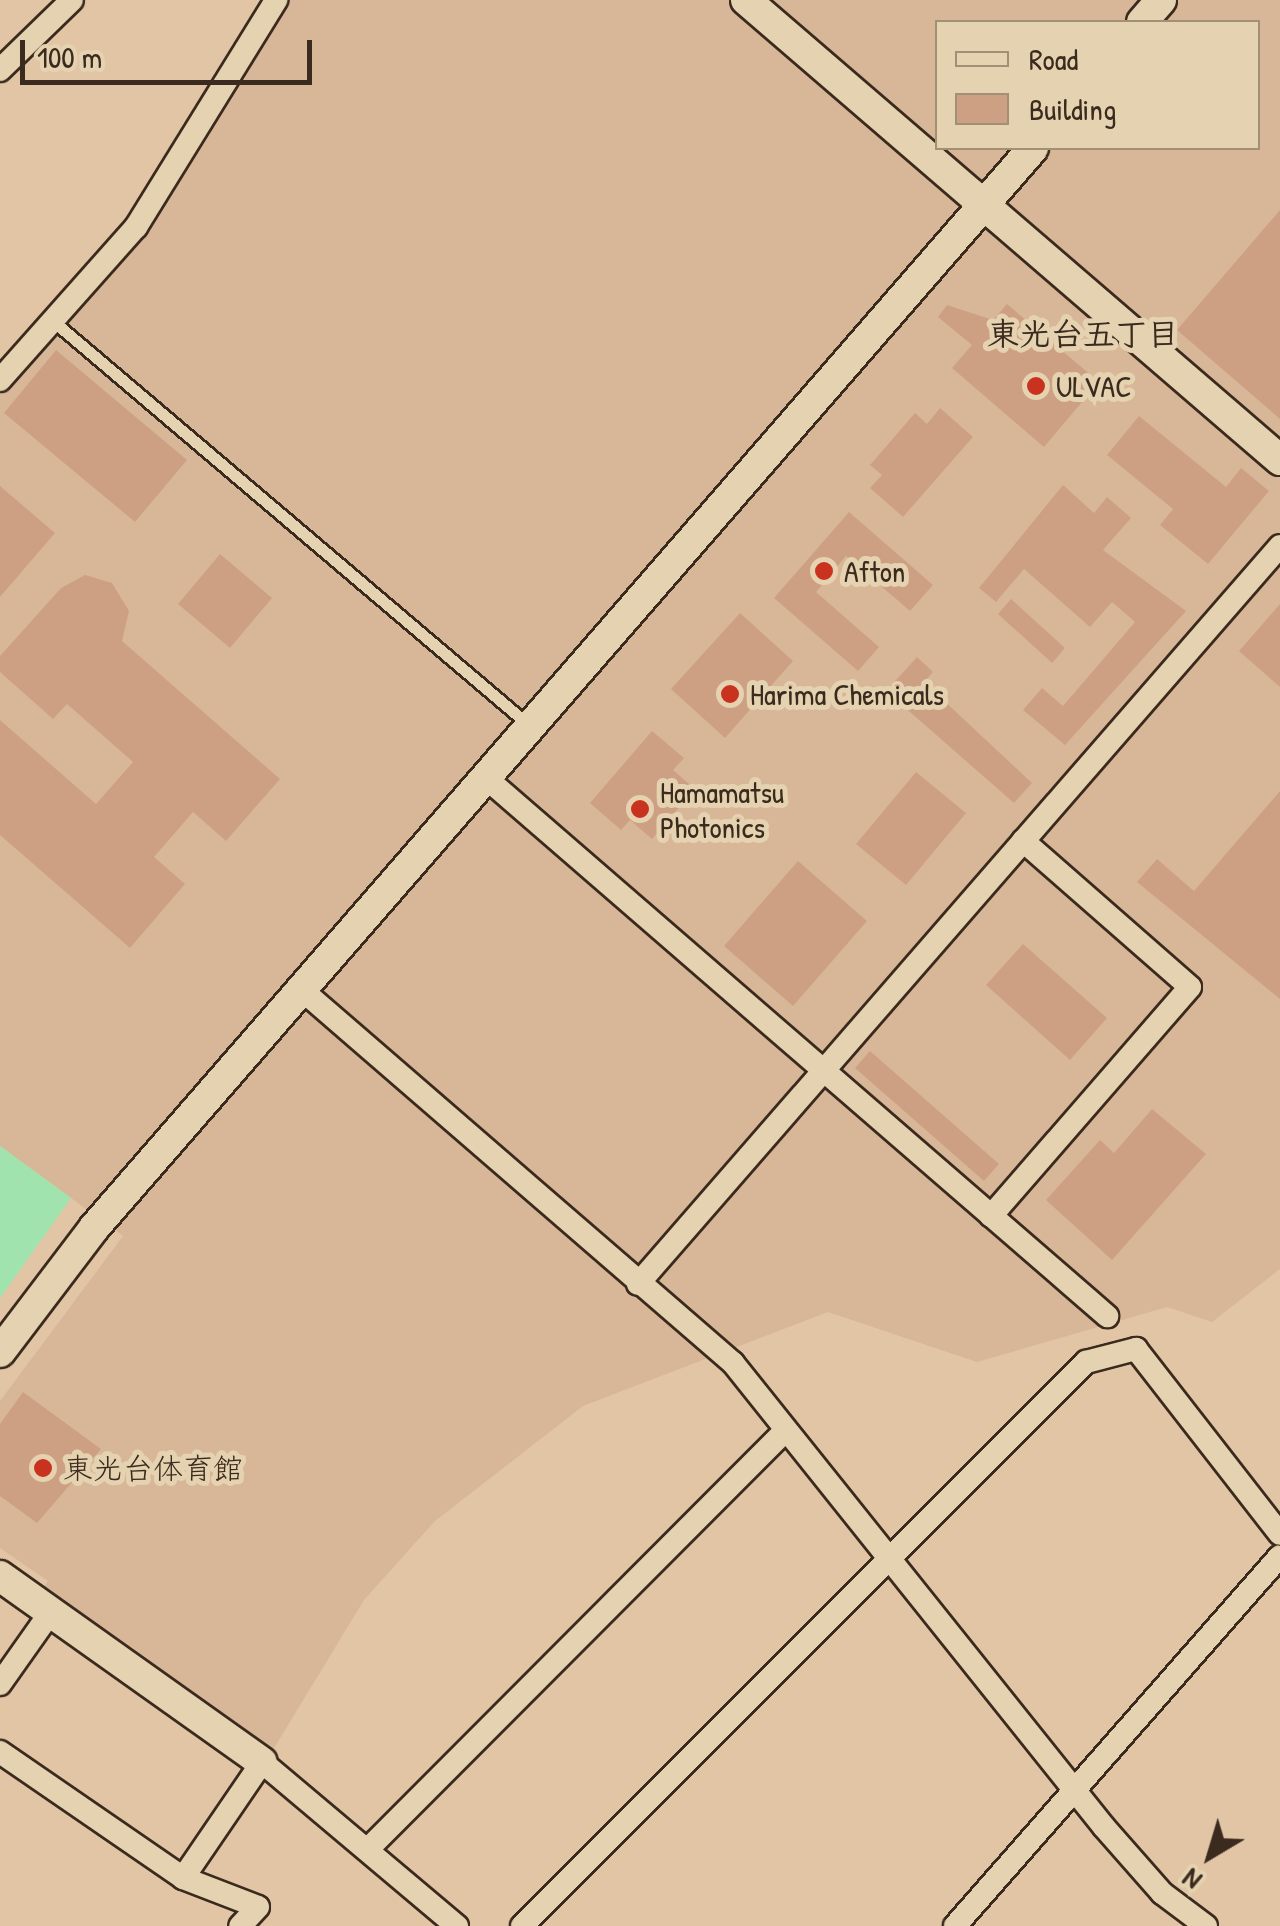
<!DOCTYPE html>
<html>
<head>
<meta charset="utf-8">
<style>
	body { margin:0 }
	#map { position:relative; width:1280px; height:1926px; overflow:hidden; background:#e1c5a4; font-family:"Patrick Hand","Klee One",sans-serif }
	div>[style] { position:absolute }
	.built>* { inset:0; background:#d8b798 }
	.green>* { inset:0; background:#a0e3ae }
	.building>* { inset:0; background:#cea083 }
	.roads { filter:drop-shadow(2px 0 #3b2a1e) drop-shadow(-2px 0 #3b2a1e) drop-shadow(0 2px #3b2a1e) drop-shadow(0 -2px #3b2a1e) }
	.lane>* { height:11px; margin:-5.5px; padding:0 5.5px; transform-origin:5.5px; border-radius:5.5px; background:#e5d2b0 }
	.street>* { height:22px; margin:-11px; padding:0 11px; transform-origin:11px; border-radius:11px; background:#e5d2b0 }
	.secondary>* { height:30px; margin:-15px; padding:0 15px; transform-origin:15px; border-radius:15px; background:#e5d2b0 }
	.dots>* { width:28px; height:28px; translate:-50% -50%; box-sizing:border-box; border:5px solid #e5d2b0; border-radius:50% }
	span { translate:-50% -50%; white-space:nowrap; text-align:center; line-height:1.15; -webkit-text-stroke:10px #e5d2b0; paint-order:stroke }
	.poi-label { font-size:30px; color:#3b2a1e }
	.left { translate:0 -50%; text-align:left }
	.neighbourhood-label { font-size:32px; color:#3b2a1e; font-weight:700 }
	.legend { position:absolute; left:935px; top:20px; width:325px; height:130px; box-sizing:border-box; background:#e5d2b0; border:2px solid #a18f76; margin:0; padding:12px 18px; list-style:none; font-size:30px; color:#3b2a1e }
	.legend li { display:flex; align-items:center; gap:20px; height:50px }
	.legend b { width:50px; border:2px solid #a18f76 }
	.north { position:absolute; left:1160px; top:1806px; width:100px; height:100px; -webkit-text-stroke:8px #e5d2b0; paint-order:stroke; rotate:218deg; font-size:28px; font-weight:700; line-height:40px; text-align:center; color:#3b2a1e }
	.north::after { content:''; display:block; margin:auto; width:35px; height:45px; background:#3b2a1e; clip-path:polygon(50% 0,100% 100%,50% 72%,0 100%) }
	.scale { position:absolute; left:20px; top:40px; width:292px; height:45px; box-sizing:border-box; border:5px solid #3b2a1e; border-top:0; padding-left:12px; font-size:30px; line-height:35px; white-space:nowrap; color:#3b2a1e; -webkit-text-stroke:8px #e5d2b0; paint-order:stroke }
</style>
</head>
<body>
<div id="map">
	<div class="built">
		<i style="clip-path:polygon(evenodd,286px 0,1280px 0,1280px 1269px,1212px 1322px,1167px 1307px,977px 1362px,828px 1312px,583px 1406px,435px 1521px,364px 1600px,271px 1753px,42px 1590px,48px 1581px,0 1548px,0 1401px,123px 1236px,0 1146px,0 394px,129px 248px,286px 0,938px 22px,1258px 22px,1258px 148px,938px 148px,938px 22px)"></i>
	</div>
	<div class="green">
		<i style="clip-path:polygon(0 1146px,71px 1198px,0 1298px)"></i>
	</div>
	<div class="building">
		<i style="clip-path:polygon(1280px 210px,1280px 419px,1177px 330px)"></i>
		<i style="clip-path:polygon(1007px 304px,1099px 382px,1044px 447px,952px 368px,972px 345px,938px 317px,947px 305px,993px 320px)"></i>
		<i style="clip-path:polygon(56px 350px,187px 460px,135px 522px,4px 413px)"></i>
		<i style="clip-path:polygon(940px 408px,973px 437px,903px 517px,870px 488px,882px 475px,870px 465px,915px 413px,927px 424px)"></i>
		<i style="clip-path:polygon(1139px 416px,1226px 487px,1241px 468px,1269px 491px,1208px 564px,1160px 525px,1173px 509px,1107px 455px)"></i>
		<i style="clip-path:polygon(1063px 485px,1094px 513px,1107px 497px,1131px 518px,1103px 550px,1186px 611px,1065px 745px,1023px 710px,1042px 688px,1063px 706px,1135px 622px,1112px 602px,1090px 627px,1024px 569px,996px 602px,979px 588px)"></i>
		<i style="clip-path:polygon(0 486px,55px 533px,0 597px)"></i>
		<i style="clip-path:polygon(849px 512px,933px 585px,910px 611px,846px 556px,816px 592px,879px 647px,858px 671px,774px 598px)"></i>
		<i style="clip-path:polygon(220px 554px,272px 598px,230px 648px,178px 604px)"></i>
		<i style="clip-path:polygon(85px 575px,112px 583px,129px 611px,122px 641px,280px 779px,226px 841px,193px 812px,154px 857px,185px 884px,130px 948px,0 835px,0 720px,96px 804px,133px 762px,67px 704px,53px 719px,0 672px,0 656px,61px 588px)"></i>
		<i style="clip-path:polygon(1011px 599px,1065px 648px,1052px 663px,998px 614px)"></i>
		<i style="clip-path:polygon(1280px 604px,1280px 687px,1239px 651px)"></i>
		<i style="clip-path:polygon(740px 613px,793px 661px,725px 738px,671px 689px)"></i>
		<i style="clip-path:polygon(917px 657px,933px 672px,924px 682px,1032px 783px,1014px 803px,886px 691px)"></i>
		<i style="clip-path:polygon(652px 731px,684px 758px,673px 770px,695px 789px,652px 839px,630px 820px,621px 830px,590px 803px)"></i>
		<i style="clip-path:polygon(916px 772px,966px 813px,906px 885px,856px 844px)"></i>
		<i style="clip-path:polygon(1280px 791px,1280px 999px,1137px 882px,1157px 859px,1194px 891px)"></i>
		<i style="clip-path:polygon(798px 861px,867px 921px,793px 1006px,724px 946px)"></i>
		<i style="clip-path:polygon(1023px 944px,1107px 1018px,1070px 1060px,986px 985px)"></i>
		<i style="clip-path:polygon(870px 1051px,999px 1164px,984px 1181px,855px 1068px)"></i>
		<i style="clip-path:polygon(1152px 1109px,1206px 1154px,1112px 1260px,1046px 1200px,1100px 1140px,1114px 1153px)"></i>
		<i style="clip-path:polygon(23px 1392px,101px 1449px,37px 1523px,0 1496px,0 1424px)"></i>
	</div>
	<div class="roads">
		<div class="lane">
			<i style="left:53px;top:321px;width:626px;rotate:40.33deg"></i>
		</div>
		<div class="street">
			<i style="left:0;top:70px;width:100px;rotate:-44.2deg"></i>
			<i style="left:0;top:380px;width:205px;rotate:-48.4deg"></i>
			<i style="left:136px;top:227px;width:267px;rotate:-58.3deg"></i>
			<i style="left:486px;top:778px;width:822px;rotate:40.9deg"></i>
			<i style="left:302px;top:990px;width:570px;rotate:40.87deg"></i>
			<i style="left:733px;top:1363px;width:594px;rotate:51.36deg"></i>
			<i style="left:1104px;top:1827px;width:88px;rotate:48.7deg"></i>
			<i style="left:1162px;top:1893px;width:55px;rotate:36.9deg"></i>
			<i style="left:991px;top:1216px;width:303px;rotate:-49deg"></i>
			<i style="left:1190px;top:987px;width:222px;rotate:-138.8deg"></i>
			<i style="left:638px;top:1284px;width:978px;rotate:-48.98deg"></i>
			<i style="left:0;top:1684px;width:87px;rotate:-54.8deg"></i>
			<i style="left:0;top:1752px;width:222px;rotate:34.5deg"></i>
			<i style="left:183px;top:1878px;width:80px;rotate:21.1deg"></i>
			<i style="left:258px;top:1907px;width:26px;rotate:133deg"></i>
			<i style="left:369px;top:1848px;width:589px;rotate:-45.07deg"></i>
			<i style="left:183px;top:1878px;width:140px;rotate:-55.7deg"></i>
			<i style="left:262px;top:1762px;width:255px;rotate:40.1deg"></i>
			<i style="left:522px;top:1926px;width:798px;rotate:-45deg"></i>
			<i style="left:1086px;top:1362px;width:52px;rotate:-14.6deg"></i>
			<i style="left:1136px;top:1349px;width:234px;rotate:52.1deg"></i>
			<i style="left:955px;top:1926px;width:492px;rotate:-48.7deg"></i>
		</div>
		<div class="secondary">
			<i style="left:746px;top:0;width:705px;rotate:40.74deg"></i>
			<i style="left:1142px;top:22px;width:29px;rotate:-49deg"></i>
			<i style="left:0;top:1352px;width:156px;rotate:-52.8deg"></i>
			<i style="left:94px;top:1228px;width:1431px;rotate:-48.99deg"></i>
			<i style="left:0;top:1576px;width:321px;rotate:35.4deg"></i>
		</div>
	</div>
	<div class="dots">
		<i style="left:1036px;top:386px;background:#c8321e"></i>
		<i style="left:824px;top:571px;background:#c8321e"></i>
		<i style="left:730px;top:694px;background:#c8321e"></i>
		<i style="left:640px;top:809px;background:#c8321e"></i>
		<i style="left:43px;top:1468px;background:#c8321e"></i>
	</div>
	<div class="poi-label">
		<span class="left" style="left:1056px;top:386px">ULVAC</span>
		<span class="left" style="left:844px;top:571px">Afton</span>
		<span class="left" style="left:750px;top:694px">Harima Chemicals</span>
		<span class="left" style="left:660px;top:809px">Hamamatsu<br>Photonics</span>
		<span class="left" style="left:63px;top:1468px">東光台体育館</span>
	</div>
	<div class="neighbourhood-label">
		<span style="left:1083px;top:334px">東光台五丁目</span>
	</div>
	<ul class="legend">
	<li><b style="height:12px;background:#e5d2b0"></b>Road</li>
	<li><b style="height:28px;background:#cea083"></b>Building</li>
	</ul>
	<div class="north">N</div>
	<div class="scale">100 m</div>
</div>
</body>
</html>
